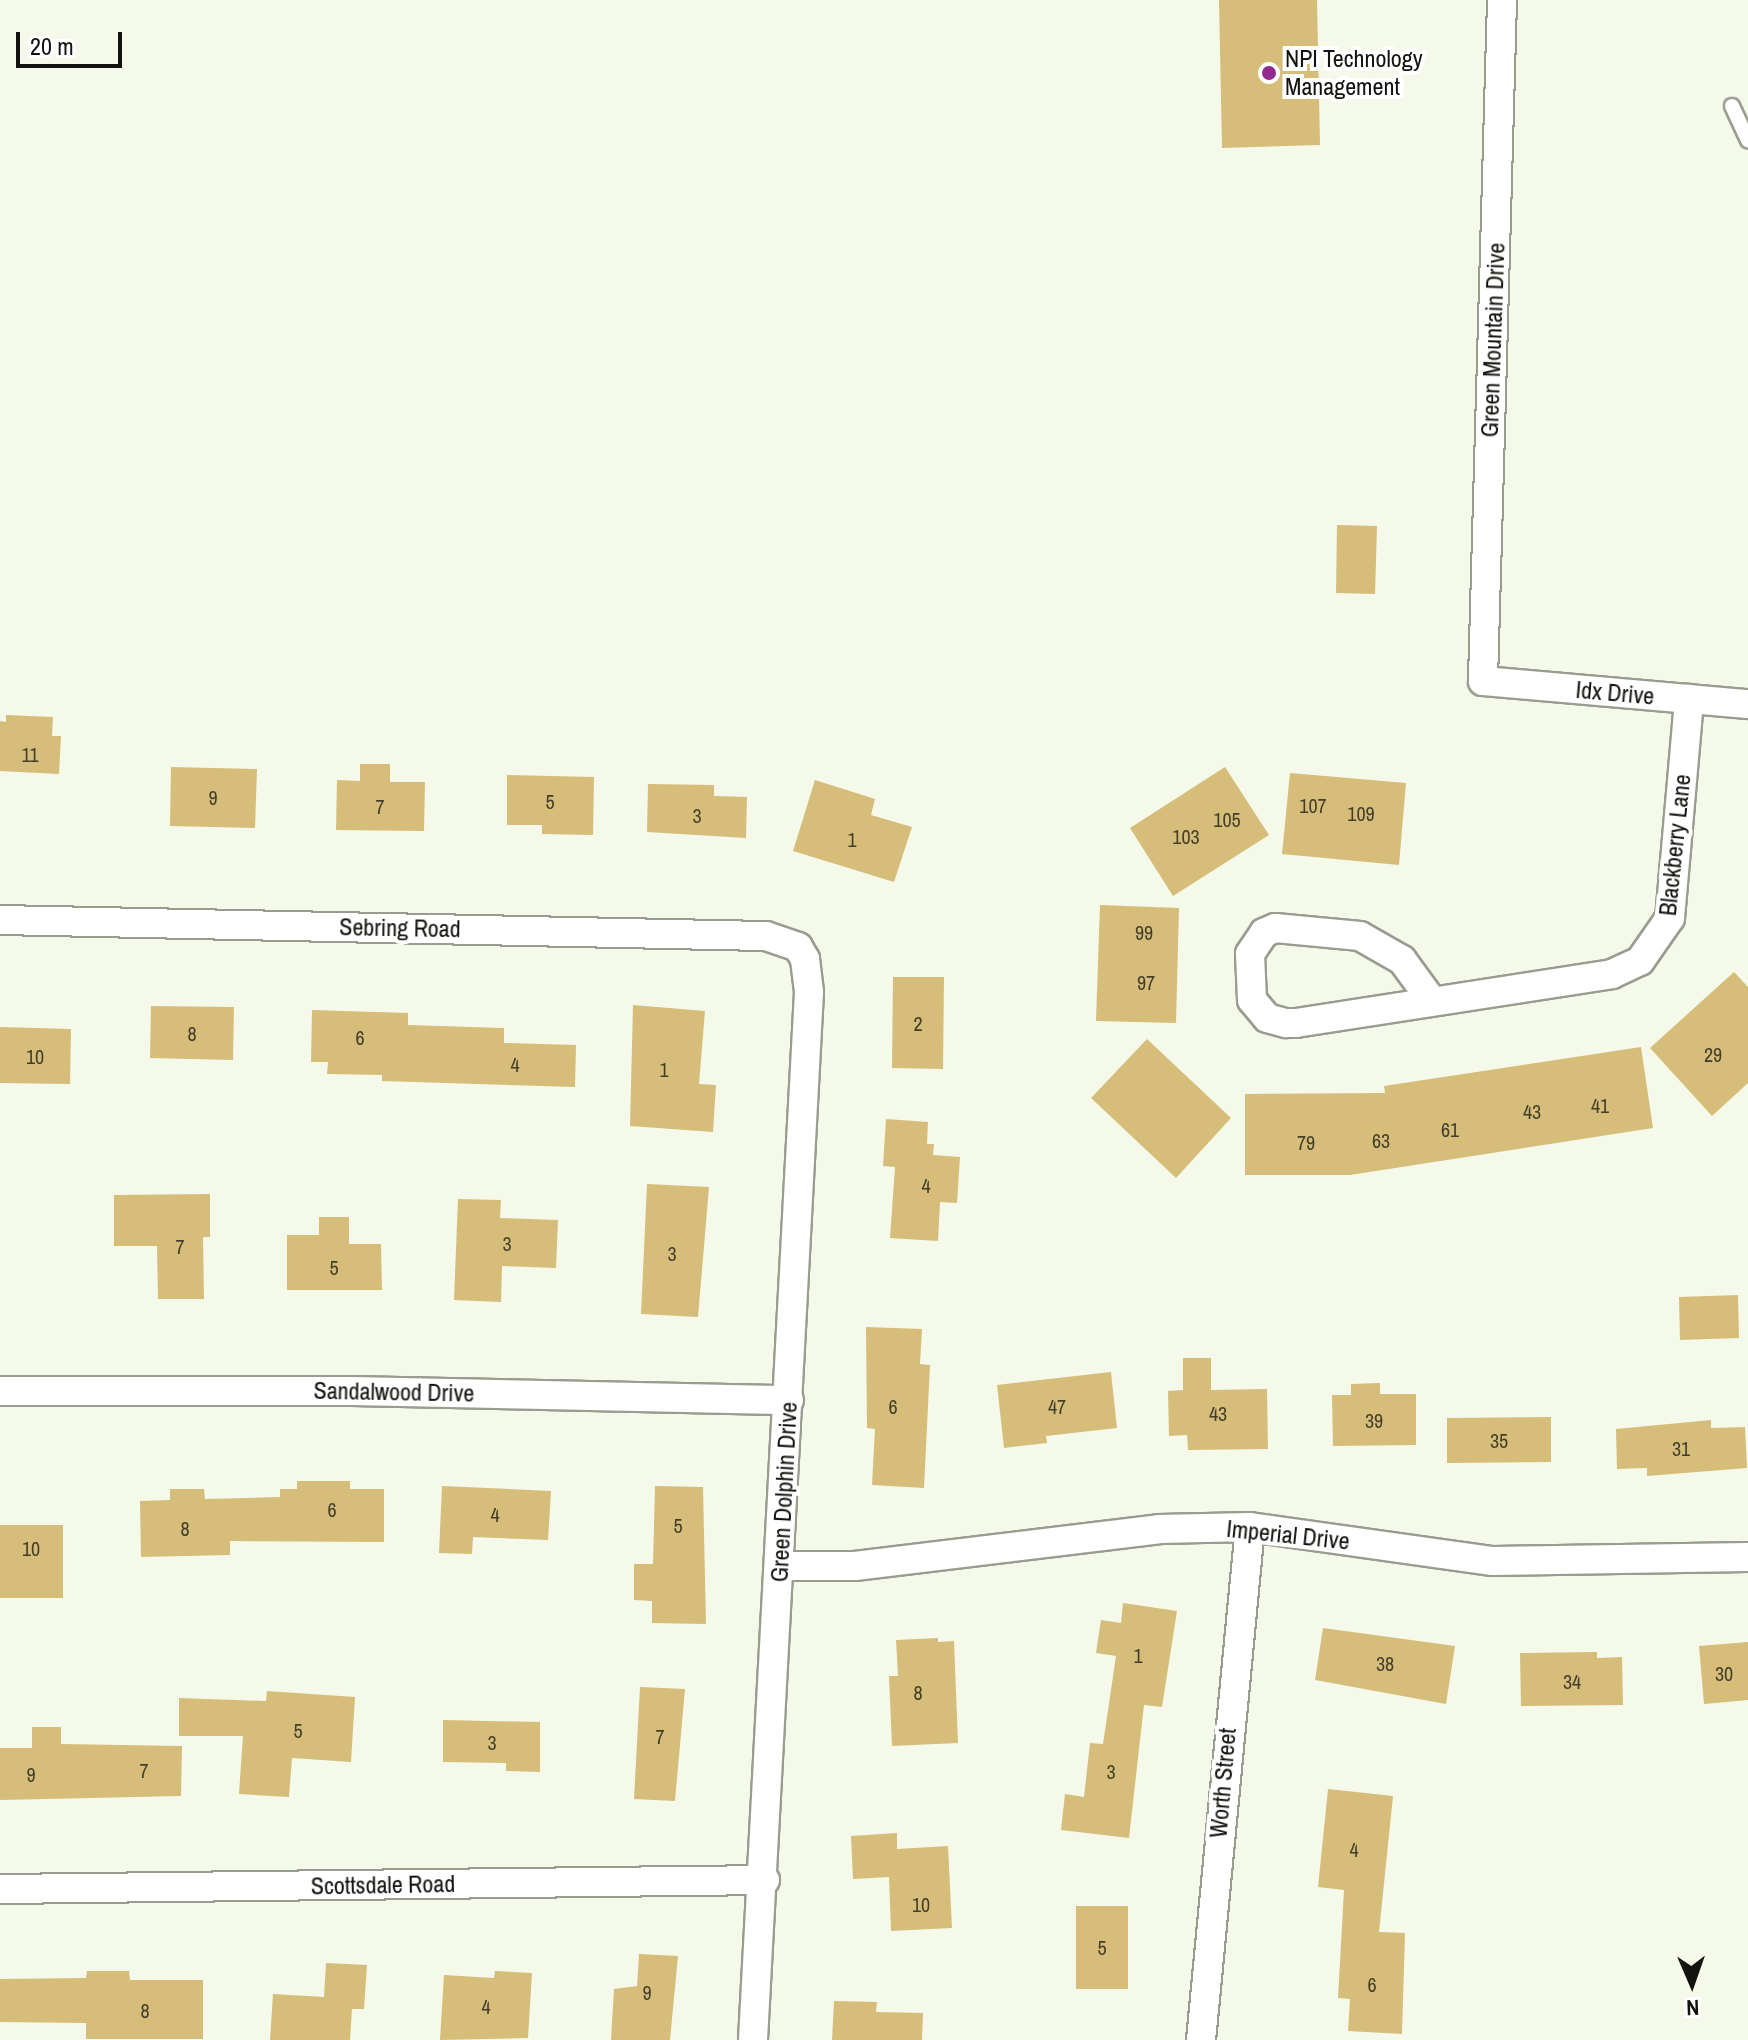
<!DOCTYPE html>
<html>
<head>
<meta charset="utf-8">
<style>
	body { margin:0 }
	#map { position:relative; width:1748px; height:2040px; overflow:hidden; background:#f5f9ea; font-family:"Archivo Narrow",sans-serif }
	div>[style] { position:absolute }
	.building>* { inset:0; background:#d6bd7a }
	.roads { filter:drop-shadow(2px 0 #999d8f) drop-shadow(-2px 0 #999d8f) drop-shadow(0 2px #999d8f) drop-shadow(0 -2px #999d8f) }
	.service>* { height:14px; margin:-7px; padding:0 7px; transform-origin:7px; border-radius:7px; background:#fff }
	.minor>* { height:28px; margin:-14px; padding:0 14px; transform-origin:14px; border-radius:14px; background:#fff }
	.dots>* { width:22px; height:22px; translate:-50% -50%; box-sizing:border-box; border:4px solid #fff; border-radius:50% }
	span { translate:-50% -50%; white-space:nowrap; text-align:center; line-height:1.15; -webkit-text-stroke:8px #fff; paint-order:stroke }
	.number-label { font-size:20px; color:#433e29 }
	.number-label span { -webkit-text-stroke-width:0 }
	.poi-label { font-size:24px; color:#12130e }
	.left { translate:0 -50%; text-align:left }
	.street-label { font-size:24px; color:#12130e }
	.north { position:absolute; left:1652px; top:1944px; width:80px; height:80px; -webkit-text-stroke:6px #fff; paint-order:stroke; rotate:178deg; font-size:22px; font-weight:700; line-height:32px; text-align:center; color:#12130e }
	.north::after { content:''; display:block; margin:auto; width:28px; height:36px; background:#12130e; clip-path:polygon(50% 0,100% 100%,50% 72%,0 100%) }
	.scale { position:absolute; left:16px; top:32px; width:106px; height:36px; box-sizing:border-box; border:4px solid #12130e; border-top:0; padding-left:10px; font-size:24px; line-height:28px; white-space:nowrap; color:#12130e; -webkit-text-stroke:6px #fff; paint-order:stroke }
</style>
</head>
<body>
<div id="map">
	<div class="building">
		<i style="clip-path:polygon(1219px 0,1317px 0,1320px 145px,1222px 148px)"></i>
		<i style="clip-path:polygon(1337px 525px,1377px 526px,1375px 594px,1336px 593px)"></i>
		<i style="clip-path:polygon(6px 715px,53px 717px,52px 736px,61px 736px,59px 774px,0 771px,0 721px,6px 722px)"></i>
		<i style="clip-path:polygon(360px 764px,390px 764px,390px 782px,425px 782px,424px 831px,336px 830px,337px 780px,360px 781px)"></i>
		<i style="clip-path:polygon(171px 767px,257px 769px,255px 828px,170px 826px)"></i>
		<i style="clip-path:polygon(1225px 767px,1269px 835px,1173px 896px,1130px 828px)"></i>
		<i style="clip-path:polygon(1290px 773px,1406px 783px,1399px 865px,1282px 854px)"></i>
		<i style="clip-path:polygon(507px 775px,594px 777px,593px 835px,542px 834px,542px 825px,507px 825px)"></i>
		<i style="clip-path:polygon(815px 780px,875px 799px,871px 815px,912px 827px,894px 882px,793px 851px)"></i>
		<i style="clip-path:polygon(648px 784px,714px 785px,714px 796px,747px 797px,746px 838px,647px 832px)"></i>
		<i style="clip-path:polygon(1100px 905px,1179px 908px,1176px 1023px,1096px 1021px)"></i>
		<i style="clip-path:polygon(1734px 972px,1748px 987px,1748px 1083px,1712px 1116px,1650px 1048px)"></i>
		<i style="clip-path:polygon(893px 977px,944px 977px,943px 1069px,892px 1068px)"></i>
		<i style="clip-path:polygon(633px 1005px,705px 1011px,699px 1084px,716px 1085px,713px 1132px,630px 1126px)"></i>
		<i style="clip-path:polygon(151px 1006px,234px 1007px,233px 1060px,150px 1058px)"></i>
		<i style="clip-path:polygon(312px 1010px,408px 1013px,408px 1025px,504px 1028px,504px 1043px,576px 1045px,575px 1087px,382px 1081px,382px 1075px,327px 1074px,328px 1062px,311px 1062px)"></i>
		<i style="clip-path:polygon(0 1027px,71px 1029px,70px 1084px,0 1083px)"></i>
		<i style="clip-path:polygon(1147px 1039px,1231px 1118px,1176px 1178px,1091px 1098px)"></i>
		<i style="clip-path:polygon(1641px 1047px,1653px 1128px,1350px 1175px,1245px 1175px,1245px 1094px,1385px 1093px,1384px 1086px)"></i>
		<i style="clip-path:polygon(886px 1119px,928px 1122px,927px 1144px,934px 1144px,933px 1155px,960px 1157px,957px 1203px,940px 1202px,938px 1241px,890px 1238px,895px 1167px,883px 1166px)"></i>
		<i style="clip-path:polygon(647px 1184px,709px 1187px,698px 1317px,641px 1314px)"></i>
		<i style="clip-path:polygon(210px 1194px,210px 1237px,203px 1237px,204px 1299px,158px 1299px,157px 1246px,114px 1246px,114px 1195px)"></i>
		<i style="clip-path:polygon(458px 1199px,501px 1200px,500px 1218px,558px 1220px,556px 1268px,502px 1266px,501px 1302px,454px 1300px)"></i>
		<i style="clip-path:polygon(319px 1217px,349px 1217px,349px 1244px,381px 1244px,382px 1290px,287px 1290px,287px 1235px,319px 1235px)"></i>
		<i style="clip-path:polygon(1738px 1295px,1739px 1338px,1680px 1340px,1679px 1297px)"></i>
		<i style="clip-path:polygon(866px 1327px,922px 1329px,920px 1364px,930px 1365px,924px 1488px,872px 1485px,875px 1429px,867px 1428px)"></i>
		<i style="clip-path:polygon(1183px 1358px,1211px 1358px,1211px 1390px,1267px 1389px,1268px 1449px,1188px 1450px,1187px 1435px,1169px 1436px,1168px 1391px,1183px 1390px)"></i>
		<i style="clip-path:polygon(1111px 1372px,1117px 1428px,1046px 1436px,1047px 1443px,1004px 1448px,997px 1385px)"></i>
		<i style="clip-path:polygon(1380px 1383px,1380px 1394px,1416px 1394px,1416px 1445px,1333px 1446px,1332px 1395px,1351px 1395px,1351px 1384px)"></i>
		<i style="clip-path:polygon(1551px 1417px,1551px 1462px,1447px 1463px,1447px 1418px)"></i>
		<i style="clip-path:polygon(1711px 1420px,1711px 1428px,1745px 1427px,1747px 1468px,1647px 1476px,1647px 1468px,1617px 1469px,1616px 1429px)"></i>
		<i style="clip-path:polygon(297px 1481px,350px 1481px,350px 1489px,384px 1489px,384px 1542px,230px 1541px,230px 1555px,141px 1557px,140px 1501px,170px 1500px,170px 1489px,204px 1489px,205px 1499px,280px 1497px,280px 1489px,297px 1489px)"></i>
		<i style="clip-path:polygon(442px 1486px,551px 1491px,548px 1540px,473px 1537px,472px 1554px,439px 1553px)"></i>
		<i style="clip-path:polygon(655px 1486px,703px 1487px,706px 1624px,652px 1623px,652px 1601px,634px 1600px,634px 1564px,653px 1564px)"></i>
		<i style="clip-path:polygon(0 1525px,63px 1525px,63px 1598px,0 1598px)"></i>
		<i style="clip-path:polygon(1123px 1603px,1177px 1611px,1162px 1707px,1144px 1705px,1129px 1838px,1061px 1830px,1065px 1794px,1084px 1797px,1090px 1743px,1103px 1744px,1116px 1656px,1096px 1653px,1101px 1620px,1121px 1623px)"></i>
		<i style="clip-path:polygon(1323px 1628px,1455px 1646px,1446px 1704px,1315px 1680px)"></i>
		<i style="clip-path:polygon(938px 1638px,938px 1642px,954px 1641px,958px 1743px,892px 1746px,889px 1676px,898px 1676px,896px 1640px)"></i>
		<i style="clip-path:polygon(1748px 1642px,1748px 1700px,1704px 1704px,1699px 1646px)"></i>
		<i style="clip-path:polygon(1597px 1652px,1597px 1658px,1622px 1657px,1623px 1705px,1521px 1706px,1520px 1653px)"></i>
		<i style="clip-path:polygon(640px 1687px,685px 1689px,675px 1801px,634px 1799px)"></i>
		<i style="clip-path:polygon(267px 1691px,355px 1697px,351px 1762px,292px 1758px,289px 1797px,239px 1794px,243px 1736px,179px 1736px,179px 1698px,266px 1701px)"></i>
		<i style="clip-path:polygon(443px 1720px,540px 1722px,540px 1772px,506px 1771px,506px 1763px,443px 1762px)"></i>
		<i style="clip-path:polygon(32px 1727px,61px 1727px,61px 1744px,182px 1746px,181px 1796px,0 1800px,0 1748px,32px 1748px)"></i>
		<i style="clip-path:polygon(1328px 1789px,1393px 1796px,1379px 1932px,1405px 1933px,1402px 2034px,1348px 2031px,1350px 1999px,1338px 1998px,1344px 1890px,1318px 1887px)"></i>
		<i style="clip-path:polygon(897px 1833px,897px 1849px,948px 1846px,952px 1928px,891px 1931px,889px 1877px,853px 1879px,851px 1836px)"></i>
		<i style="clip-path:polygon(1076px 1906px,1128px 1906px,1128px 1989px,1076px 1989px)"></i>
		<i style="clip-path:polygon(639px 1954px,678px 1956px,670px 2040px,611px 2040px,614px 1989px,637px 1986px)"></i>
		<i style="clip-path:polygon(326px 1963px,367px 1965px,364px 2009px,352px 2009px,350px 2040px,270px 2040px,273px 1994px,324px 1997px)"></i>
		<i style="clip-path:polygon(87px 1971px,129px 1971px,130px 1980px,203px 1980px,203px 2039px,86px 2039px,86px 2023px,0 2022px,0 1979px,86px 1978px)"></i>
		<i style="clip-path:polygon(495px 1971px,532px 1973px,528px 2038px,440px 2040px,444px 1975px,494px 1978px)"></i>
		<i style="clip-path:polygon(834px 2001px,877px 2002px,876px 2012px,923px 2013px,922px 2040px,832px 2040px)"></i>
	</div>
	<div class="roads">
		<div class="service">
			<i style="left:1732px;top:106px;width:38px;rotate:65deg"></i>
		</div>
		<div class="minor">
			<i style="left:1502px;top:0;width:681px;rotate:91.6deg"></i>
			<i style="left:1483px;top:681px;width:266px;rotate:5deg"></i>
			<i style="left:0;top:920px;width:766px;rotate:1.2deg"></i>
			<i style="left:766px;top:936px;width:34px;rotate:19deg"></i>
			<i style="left:798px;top:947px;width:14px;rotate:60deg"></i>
			<i style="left:805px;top:959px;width:33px;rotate:83deg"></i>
			<i style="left:809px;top:992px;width:1049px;rotate:93.06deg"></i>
			<i style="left:1432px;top:1001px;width:51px;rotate:-126.2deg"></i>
			<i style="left:1402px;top:960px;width:48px;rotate:-150.3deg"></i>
			<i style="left:1360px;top:936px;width:85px;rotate:-174.6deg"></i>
			<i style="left:1275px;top:928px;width:12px;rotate:156deg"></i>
			<i style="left:1264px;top:933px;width:25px;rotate:124deg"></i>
			<i style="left:1250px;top:954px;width:46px;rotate:87.5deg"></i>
			<i style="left:1252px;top:1000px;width:23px;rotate:50deg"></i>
			<i style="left:1267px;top:1018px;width:20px;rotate:15deg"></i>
			<i style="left:1286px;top:1023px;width:10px"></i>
			<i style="left:1296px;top:1023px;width:320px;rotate:-8.8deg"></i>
			<i style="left:1612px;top:974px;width:31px;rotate:-25deg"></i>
			<i style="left:1640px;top:961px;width:52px;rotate:-55.1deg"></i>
			<i style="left:1670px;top:918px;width:220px;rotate:-85deg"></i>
			<i style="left:0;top:1391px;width:352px"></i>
			<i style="left:352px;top:1391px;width:437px;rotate:1.2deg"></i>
			<i style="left:781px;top:1566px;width:74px"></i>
			<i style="left:855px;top:1566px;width:306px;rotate:-6.9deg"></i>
			<i style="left:1159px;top:1529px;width:91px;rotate:-1.3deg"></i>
			<i style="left:1250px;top:1527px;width:245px;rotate:8deg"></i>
			<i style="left:1493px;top:1561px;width:255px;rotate:-0.9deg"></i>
			<i style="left:0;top:1889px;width:765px;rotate:-0.67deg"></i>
			<i style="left:1201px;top:2040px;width:515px;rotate:-84.54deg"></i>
		</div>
	</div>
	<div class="dots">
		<i style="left:1269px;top:73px;background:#942a8d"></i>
	</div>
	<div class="number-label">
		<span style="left:30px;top:754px">11</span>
		<span style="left:213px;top:797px">9</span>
		<span style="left:550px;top:801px">5</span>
		<span style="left:1313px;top:805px">107</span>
		<span style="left:380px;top:806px">7</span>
		<span style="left:1361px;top:813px">109</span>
		<span style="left:697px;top:815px">3</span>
		<span style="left:1227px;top:819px">105</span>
		<span style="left:1186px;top:836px">103</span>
		<span style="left:852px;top:839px">1</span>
		<span style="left:1144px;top:932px">99</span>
		<span style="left:1146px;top:982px">97</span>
		<span style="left:918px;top:1023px">2</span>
		<span style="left:192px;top:1033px">8</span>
		<span style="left:360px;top:1037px">6</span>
		<span style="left:1713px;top:1054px">29</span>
		<span style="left:35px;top:1056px">10</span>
		<span style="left:515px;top:1064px">4</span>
		<span style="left:664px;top:1069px">1</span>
		<span style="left:1600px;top:1105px">41</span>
		<span style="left:1532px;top:1111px">43</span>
		<span style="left:1450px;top:1129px">61</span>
		<span style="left:1381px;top:1140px">63</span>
		<span style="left:1306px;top:1142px">79</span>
		<span style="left:926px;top:1185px">4</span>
		<span style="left:507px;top:1243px">3</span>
		<span style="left:180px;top:1246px">7</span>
		<span style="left:672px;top:1253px">3</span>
		<span style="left:334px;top:1267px">5</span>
		<span style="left:893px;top:1406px">6</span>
		<span style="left:1057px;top:1406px">47</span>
		<span style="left:1218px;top:1413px">43</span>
		<span style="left:1374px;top:1420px">39</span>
		<span style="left:1499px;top:1440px">35</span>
		<span style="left:1681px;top:1448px">31</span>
		<span style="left:332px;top:1509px">6</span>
		<span style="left:495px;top:1514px">4</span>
		<span style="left:678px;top:1525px">5</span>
		<span style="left:185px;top:1528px">8</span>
		<span style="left:31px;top:1548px">10</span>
		<span style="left:1138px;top:1655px">1</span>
		<span style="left:1385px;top:1663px">38</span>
		<span style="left:1724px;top:1673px">30</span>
		<span style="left:1572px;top:1681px">34</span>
		<span style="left:918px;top:1692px">8</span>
		<span style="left:298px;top:1730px">5</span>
		<span style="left:660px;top:1736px">7</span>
		<span style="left:492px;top:1742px">3</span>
		<span style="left:144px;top:1770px">7</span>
		<span style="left:1111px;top:1771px">3</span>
		<span style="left:31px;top:1774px">9</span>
		<span style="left:1354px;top:1849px">4</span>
		<span style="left:921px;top:1904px">10</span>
		<span style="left:1102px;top:1947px">5</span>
		<span style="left:1372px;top:1984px">6</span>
		<span style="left:647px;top:1992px">9</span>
		<span style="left:486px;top:2006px">4</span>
		<span style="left:145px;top:2010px">8</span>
	</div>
	<div class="poi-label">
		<span class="left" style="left:1285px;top:73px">NPI Technology<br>Management</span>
	</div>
	<div class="street-label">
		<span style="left:1493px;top:340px;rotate:-88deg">Green Mountain Drive</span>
		<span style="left:1615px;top:693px;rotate:5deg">Idx Drive</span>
		<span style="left:1675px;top:845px;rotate:-84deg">Blackberry Lane</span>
		<span style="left:400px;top:928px;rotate:1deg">Sebring Road</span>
		<span style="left:394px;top:1392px;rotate:1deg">Sandalwood Drive</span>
		<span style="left:784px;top:1492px;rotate:-87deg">Green Dolphin Drive</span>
		<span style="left:1288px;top:1535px;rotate:6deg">Imperial Drive</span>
		<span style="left:1223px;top:1783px;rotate:-85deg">Worth Street</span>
		<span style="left:383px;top:1885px;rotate:-1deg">Scottsdale Road</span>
	</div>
	<div class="north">N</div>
	<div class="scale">20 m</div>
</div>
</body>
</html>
